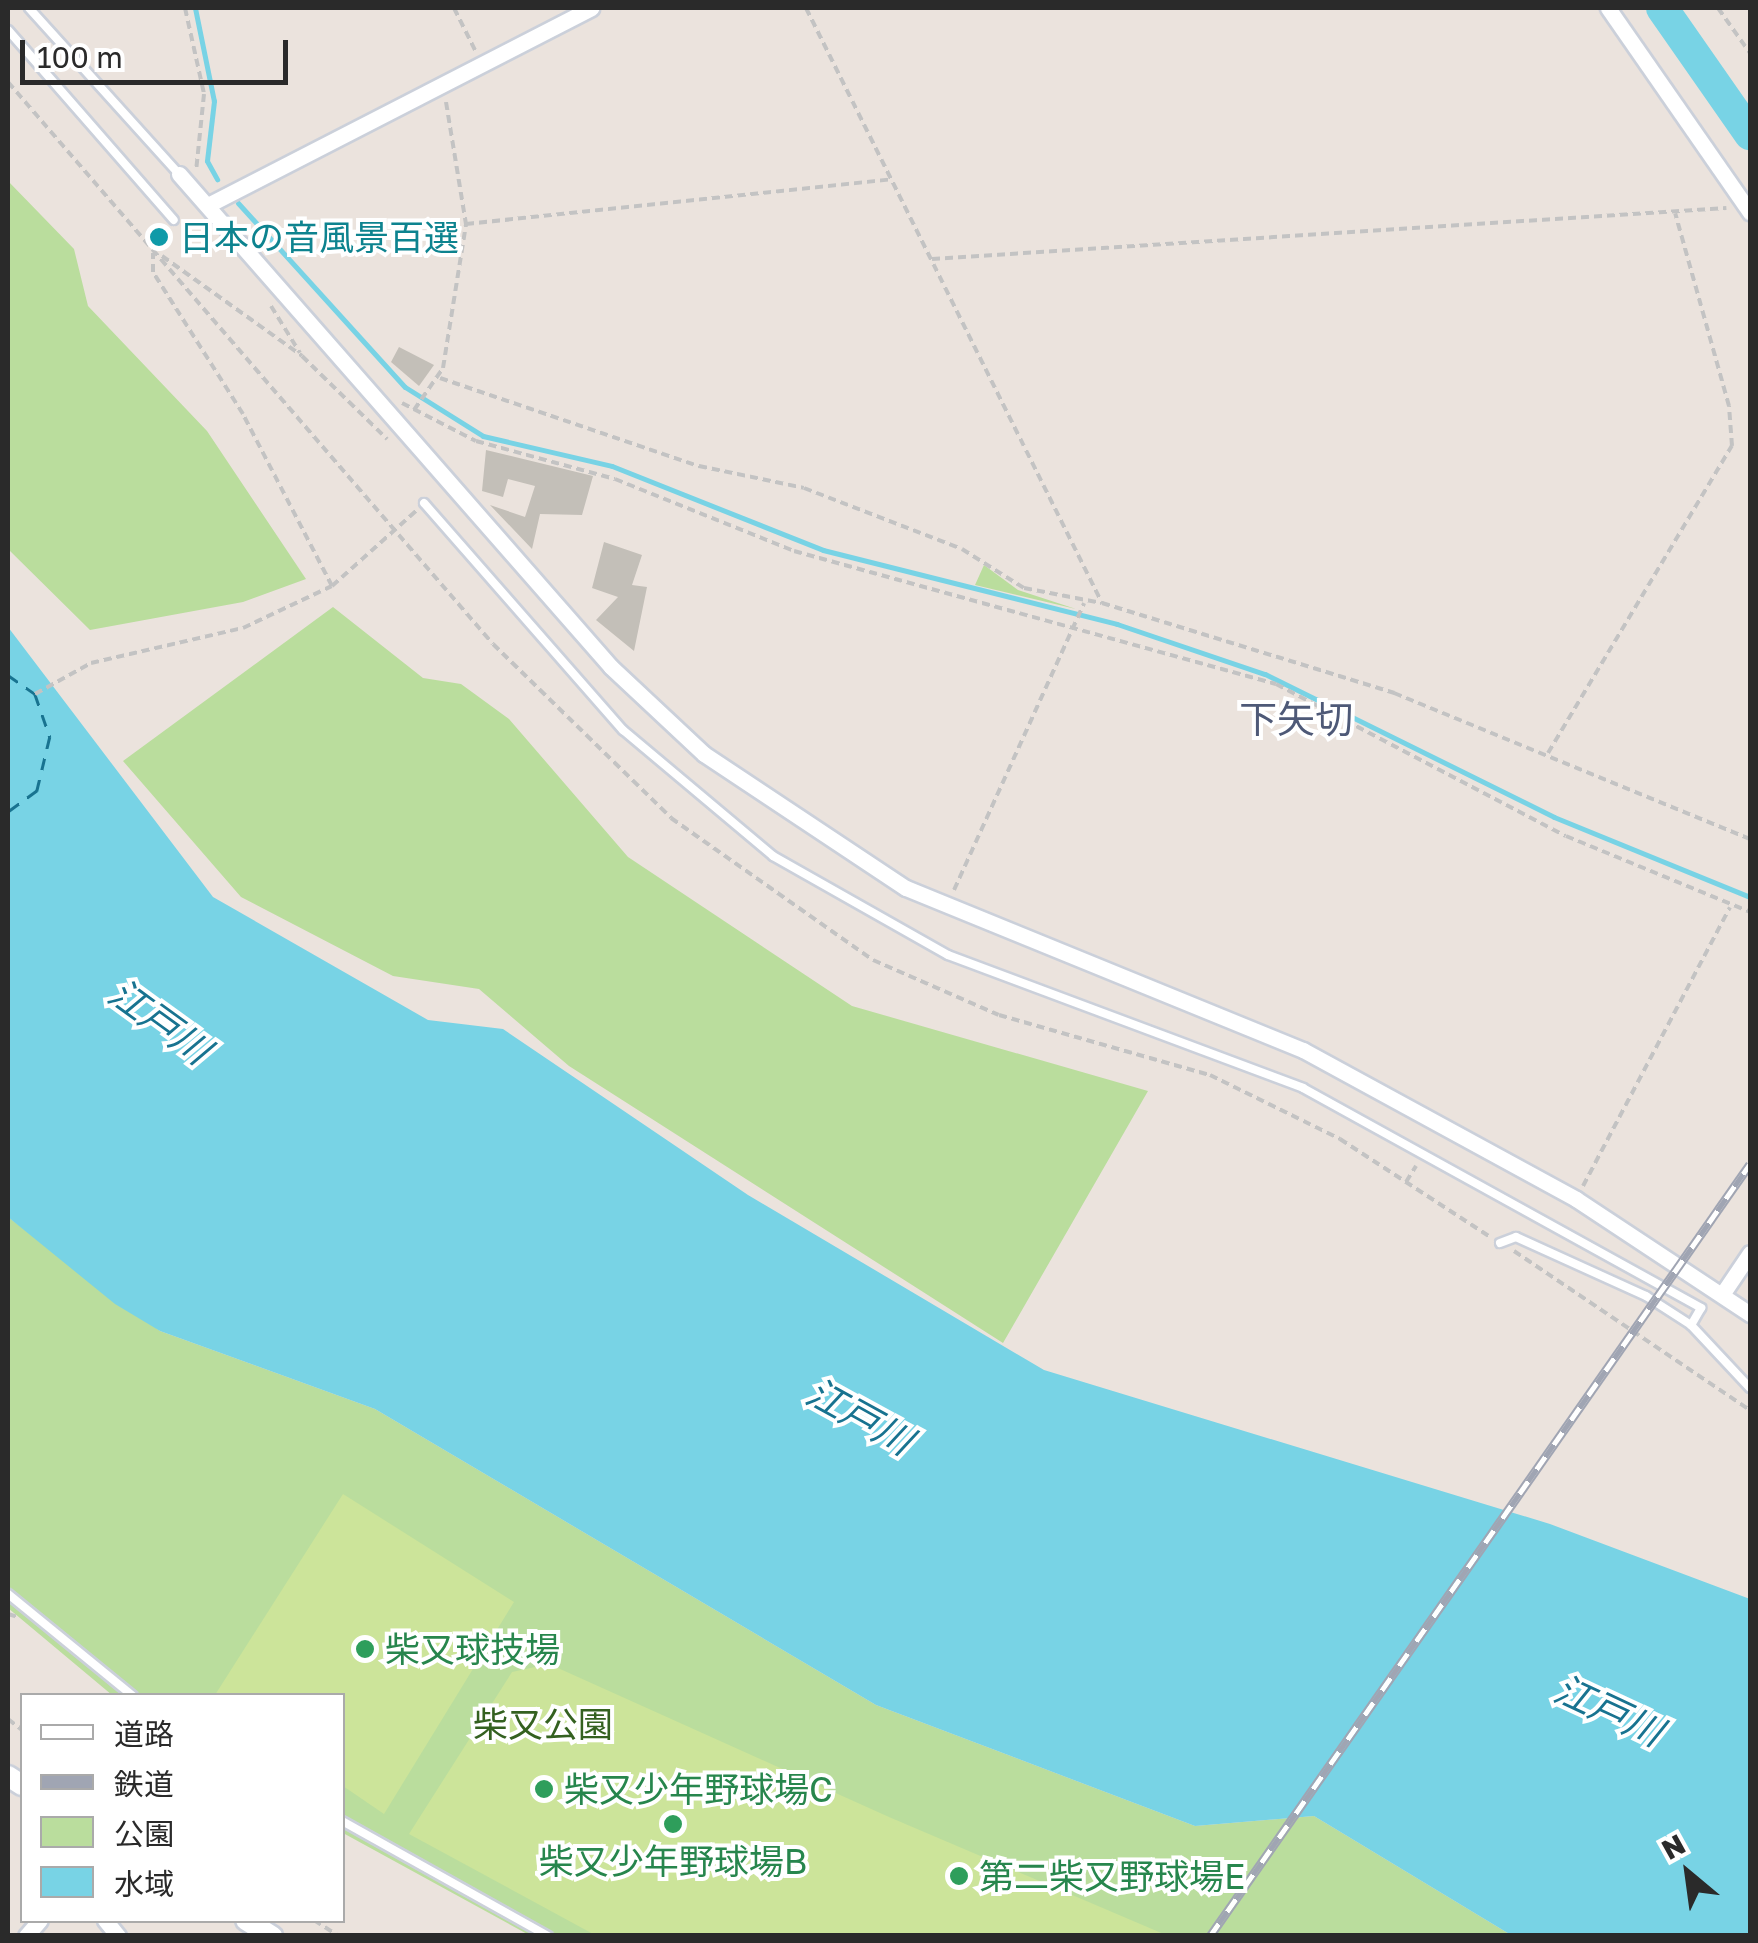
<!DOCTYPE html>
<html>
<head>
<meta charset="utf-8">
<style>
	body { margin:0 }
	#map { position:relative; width:1758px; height:1943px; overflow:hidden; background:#ebe3dd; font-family:"Golos Text","Noto Sans JP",sans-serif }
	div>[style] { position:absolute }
	.green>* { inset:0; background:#badd9d }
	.pitch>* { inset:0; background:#cce49a }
	.water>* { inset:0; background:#78d3e5 }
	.stream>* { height:5px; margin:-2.5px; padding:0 2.5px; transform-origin:2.5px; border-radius:2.5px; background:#78d3e5 }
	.river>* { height:32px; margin:-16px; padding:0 16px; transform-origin:16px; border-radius:16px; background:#78d3e5 }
	.ferry>* { height:2.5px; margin-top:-1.25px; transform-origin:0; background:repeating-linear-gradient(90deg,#187390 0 12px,transparent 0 22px) }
	.building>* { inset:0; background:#c3bfb8 }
	.path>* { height:4px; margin-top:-2px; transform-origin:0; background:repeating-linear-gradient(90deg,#c3c3c3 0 8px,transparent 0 13px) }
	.roads { filter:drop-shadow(2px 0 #cbd0da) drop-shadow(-2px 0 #cbd0da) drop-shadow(0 2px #cbd0da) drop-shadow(0 -2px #cbd0da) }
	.service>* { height:8px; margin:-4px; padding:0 4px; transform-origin:4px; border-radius:4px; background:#fff }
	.minor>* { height:15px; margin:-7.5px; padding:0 7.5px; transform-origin:7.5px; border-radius:7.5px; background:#fff }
	.secondary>* { height:20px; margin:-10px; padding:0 10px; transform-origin:10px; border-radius:10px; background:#fff }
	.rail>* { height:9px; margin-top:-4.5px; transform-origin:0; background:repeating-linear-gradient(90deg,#fff 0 15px,#a0a5b3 0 30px); box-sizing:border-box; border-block:2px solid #a0a5b3 }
	.dots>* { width:28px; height:28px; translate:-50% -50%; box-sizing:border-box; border:5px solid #fff; border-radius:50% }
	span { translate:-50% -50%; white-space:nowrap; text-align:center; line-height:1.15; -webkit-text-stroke:8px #fff; paint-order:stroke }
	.culture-label { font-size:35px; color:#0d838f }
	.left { translate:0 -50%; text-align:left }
	.leisure-label { font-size:35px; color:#27864d }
	.park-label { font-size:35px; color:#346120 }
	.neighbourhood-label { font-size:38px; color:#4e5977 }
	.water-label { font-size:38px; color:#187390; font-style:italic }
	.frame { position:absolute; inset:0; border:10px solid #2a2a2a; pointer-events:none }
	.legend { position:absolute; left:20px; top:1693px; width:325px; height:230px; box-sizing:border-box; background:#fff; border:2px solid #aaa; margin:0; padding:12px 18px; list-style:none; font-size:30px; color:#2a2a2a }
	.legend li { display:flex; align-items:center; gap:20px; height:50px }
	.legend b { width:50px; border:2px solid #aaa }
	.north { position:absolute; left:1638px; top:1823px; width:100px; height:100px; -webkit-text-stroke:8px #fff; paint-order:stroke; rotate:331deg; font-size:28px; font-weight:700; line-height:40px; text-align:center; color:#2a2a2a }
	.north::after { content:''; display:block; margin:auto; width:35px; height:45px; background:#2a2a2a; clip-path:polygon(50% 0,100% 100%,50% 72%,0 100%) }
	.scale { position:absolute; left:20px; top:40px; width:268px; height:45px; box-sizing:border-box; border:5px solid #2a2a2a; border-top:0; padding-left:12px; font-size:30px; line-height:35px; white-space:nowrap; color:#2a2a2a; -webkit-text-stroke:8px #fff; paint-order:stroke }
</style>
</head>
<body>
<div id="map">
	<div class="green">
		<i style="clip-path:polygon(8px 181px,74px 249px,88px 306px,207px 431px,306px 579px,243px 602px,90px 630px,8px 549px)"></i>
		<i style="clip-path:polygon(984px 565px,1018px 590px,1076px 609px,975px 585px)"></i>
		<i style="clip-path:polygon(333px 607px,423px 678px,461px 684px,509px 719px,628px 857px,852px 1006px,1148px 1091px,1003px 1343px,569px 1066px,479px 989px,393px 976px,241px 897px,123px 761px)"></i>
		<i style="clip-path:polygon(8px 1217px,160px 1331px,375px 1409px,876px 1705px,1195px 1826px,1314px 1816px,1511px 1935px,529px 1935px,343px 1833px,342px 1696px,112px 1695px,8px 1608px)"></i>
	</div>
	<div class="pitch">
		<i style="clip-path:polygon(343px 1494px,514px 1602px,384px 1814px,343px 1786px,342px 1696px,215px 1695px)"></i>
		<i style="clip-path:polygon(549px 1664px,889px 1817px,1166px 1935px,595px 1935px,409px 1834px,512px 1672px)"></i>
	</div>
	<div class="water">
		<i style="clip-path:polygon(8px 627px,213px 897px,428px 1020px,503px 1029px,748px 1195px,1044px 1370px,1550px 1524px,1750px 1599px,1750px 1935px,1511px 1935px,1314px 1816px,1195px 1826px,876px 1705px,375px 1409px,160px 1331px,115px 1304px,8px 1217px)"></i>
	</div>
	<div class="stream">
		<i style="left:195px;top:8px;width:95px;rotate:78.5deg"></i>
		<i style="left:214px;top:101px;width:60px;rotate:96.7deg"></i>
		<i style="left:207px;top:161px;width:21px;rotate:61deg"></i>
		<i style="left:238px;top:203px;width:248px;rotate:47.8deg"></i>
		<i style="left:405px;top:387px;width:92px;rotate:32.1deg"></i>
		<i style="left:483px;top:436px;width:132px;rotate:13.1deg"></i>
		<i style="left:612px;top:466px;width:227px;rotate:21.7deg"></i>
		<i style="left:823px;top:550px;width:303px;rotate:14.1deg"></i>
		<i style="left:1117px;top:624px;width:156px;rotate:18.7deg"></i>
		<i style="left:1265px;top:674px;width:322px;rotate:26.3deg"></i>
		<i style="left:1554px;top:817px;width:212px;rotate:22.2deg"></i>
	</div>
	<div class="river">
		<i style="left:1662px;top:8px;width:154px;rotate:55.1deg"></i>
	</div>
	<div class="ferry">
		<i style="left:8px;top:675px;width:33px;rotate:35deg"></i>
		<i style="left:35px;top:694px;width:46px;rotate:70.8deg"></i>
		<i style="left:50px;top:737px;width:56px;rotate:103.5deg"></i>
		<i style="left:37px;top:791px;width:36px;rotate:144deg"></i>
	</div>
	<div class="building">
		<i style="clip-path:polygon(399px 347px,434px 365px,419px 386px,391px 362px)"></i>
		<i style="clip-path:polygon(486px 450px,593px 476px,582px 515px,540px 514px,532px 549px,490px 505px,525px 517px,535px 486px,508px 479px,503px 497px,482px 491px)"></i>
		<i style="clip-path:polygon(604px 542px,642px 555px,632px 585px,647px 587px,634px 651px,596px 620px,618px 597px,592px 588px)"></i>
	</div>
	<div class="path">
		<i style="left:185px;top:8px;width:88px;rotate:77.5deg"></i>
		<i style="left:204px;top:94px;width:77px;rotate:95.9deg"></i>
		<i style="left:454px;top:8px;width:47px;rotate:63.4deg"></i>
		<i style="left:806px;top:8px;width:665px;rotate:63.55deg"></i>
		<i style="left:1718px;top:8px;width:55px;rotate:54.6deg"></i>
		<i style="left:8px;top:82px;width:742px;rotate:49.21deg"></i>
		<i style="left:493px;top:644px;width:249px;rotate:44.3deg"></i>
		<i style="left:671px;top:818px;width:247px;rotate:35.1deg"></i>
		<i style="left:873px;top:960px;width:137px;rotate:23.6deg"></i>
		<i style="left:999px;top:1015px;width:219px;rotate:15.9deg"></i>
		<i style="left:1210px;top:1075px;width:145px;rotate:26.2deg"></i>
		<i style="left:1340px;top:1139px;width:178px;rotate:33.1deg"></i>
		<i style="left:446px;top:102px;width:124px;rotate:80.7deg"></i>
		<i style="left:148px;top:242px;width:20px;rotate:-41deg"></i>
		<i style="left:162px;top:256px;width:172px;rotate:35.5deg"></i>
		<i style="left:302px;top:356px;width:119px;rotate:44.3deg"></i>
		<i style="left:932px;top:259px;width:796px;rotate:-3.68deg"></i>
		<i style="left:271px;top:306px;width:55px;rotate:58.3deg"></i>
		<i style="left:440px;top:378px;width:274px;rotate:18.8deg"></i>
		<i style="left:699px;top:466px;width:107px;rotate:11.8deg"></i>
		<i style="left:804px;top:488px;width:169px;rotate:21.1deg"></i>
		<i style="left:962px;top:549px;width:73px;rotate:32.2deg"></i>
		<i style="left:1024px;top:588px;width:79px;rotate:10.9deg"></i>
		<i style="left:1102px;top:603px;width:306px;rotate:17.1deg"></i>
		<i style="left:1394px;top:693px;width:385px;rotate:22.3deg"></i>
		<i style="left:402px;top:403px;width:83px;rotate:27.2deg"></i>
		<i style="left:476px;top:441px;width:144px;rotate:15.3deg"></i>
		<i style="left:615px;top:479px;width:193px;rotate:21.9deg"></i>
		<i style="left:794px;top:551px;width:500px;rotate:15.43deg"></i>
		<i style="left:1276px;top:684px;width:327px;rotate:27.7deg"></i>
		<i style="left:1566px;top:836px;width:199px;rotate:22.4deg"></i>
		<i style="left:414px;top:410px;width:51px;rotate:-55.4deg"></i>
		<i style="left:443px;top:368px;width:146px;rotate:-80.9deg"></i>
		<i style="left:466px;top:224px;width:427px;rotate:-6deg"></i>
		<i style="left:332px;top:586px;width:114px;rotate:-41.8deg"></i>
		<i style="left:35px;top:694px;width:64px;rotate:-29deg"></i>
		<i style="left:91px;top:663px;width:156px;rotate:-13deg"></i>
		<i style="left:243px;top:628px;width:98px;rotate:-25.3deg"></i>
		<i style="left:332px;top:586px;width:194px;rotate:-117.4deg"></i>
		<i style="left:243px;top:414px;width:168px;rotate:-122.4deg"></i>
		<i style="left:153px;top:272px;width:19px;rotate:-90deg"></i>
		<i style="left:1548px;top:753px;width:358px;rotate:-59.1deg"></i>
		<i style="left:1732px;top:446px;width:40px;rotate:-94.3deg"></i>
		<i style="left:1729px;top:406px;width:200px;rotate:-105.6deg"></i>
		<i style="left:954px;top:890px;width:315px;rotate:-65.6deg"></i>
		<i style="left:1406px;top:1182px;width:19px;rotate:-58deg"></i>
		<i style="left:1583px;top:1186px;width:315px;rotate:-62.2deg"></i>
		<i style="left:1514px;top:1251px;width:285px;rotate:34deg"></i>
		<i style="left:8px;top:1614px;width:10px;rotate:17deg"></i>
		<i style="left:8px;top:1719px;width:18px;rotate:38deg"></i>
		<i style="left:314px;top:1920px;width:30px;rotate:33deg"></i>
	</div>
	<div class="roads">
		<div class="service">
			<i style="left:29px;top:8px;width:224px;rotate:47.9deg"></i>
			<i style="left:8px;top:30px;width:252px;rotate:48.9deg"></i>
			<i style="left:424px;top:503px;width:302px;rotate:48.8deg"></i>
			<i style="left:623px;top:730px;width:196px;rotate:40deg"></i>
			<i style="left:773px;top:856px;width:201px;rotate:29.5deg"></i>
			<i style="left:948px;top:955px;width:379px;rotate:20.5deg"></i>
			<i style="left:1303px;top:1088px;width:455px;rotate:28.9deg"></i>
			<i style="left:1701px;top:1308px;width:20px;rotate:120deg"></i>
			<i style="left:1500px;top:1243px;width:17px;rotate:-21deg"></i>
			<i style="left:1516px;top:1237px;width:143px;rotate:24.4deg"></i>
			<i style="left:1646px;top:1296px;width:54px;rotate:32.8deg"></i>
			<i style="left:1691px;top:1325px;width:86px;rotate:46.9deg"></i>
			<i style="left:8px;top:1594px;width:161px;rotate:39.2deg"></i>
			<i style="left:342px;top:1821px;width:236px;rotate:29.2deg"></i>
		</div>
		<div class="minor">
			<i style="left:1608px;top:8px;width:249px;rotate:55.2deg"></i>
			<i style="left:179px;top:174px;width:655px;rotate:48.77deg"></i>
			<i style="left:611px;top:667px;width:127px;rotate:43.1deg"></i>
			<i style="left:704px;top:754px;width:242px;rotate:33.6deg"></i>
			<i style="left:906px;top:888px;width:429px;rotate:22.2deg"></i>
			<i style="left:1303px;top:1050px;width:311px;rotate:28.6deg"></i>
			<i style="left:1576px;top:1199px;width:209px;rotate:33.5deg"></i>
			<i style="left:208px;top:205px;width:431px;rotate:-27.2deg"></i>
			<i style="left:1723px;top:1293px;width:48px;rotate:-56deg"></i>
			<i style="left:105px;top:1920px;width:21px;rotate:51deg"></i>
			<i style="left:26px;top:1936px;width:21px;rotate:-49deg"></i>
		</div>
		<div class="secondary">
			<i style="left:8px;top:1776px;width:17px;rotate:33deg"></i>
			<i style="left:246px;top:1920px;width:31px;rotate:32deg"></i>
		</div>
	</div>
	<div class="rail">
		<i style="left:1210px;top:1936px;width:942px;rotate:-55.03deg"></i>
	</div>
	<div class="dots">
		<i style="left:159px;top:237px;background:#0f9aa8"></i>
		<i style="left:365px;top:1649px;background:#2e9e5b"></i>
		<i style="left:544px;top:1789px;background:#2e9e5b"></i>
		<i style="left:673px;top:1824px;background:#2e9e5b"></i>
		<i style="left:959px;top:1876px;background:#2e9e5b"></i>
	</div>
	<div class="culture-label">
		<span class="left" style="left:179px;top:237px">日本の音風景百選</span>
	</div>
	<div class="leisure-label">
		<span class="left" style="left:385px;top:1649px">柴又球技場</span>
		<span class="left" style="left:564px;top:1789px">柴又少年野球場C</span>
		<span style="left:673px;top:1861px">柴又少年野球場B</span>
		<span class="left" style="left:979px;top:1876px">第二柴又野球場E</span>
	</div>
	<div class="park-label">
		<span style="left:543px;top:1724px">柴又公園</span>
	</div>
	<div class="neighbourhood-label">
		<span style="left:1296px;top:719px">下矢切</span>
	</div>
	<div class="water-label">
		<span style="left:160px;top:1021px;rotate:36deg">江戸川</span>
		<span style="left:860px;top:1416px;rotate:29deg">江戸川</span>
		<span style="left:1609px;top:1710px;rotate:25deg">江戸川</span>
	</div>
	<div class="frame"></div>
	<ul class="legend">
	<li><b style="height:12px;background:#fff"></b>道路</li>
	<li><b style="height:12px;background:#a0a5b3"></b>鉄道</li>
	<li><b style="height:28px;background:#badd9d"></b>公園</li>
	<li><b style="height:28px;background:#78d3e5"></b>水域</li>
	</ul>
	<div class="north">N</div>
	<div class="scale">100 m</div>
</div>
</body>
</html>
